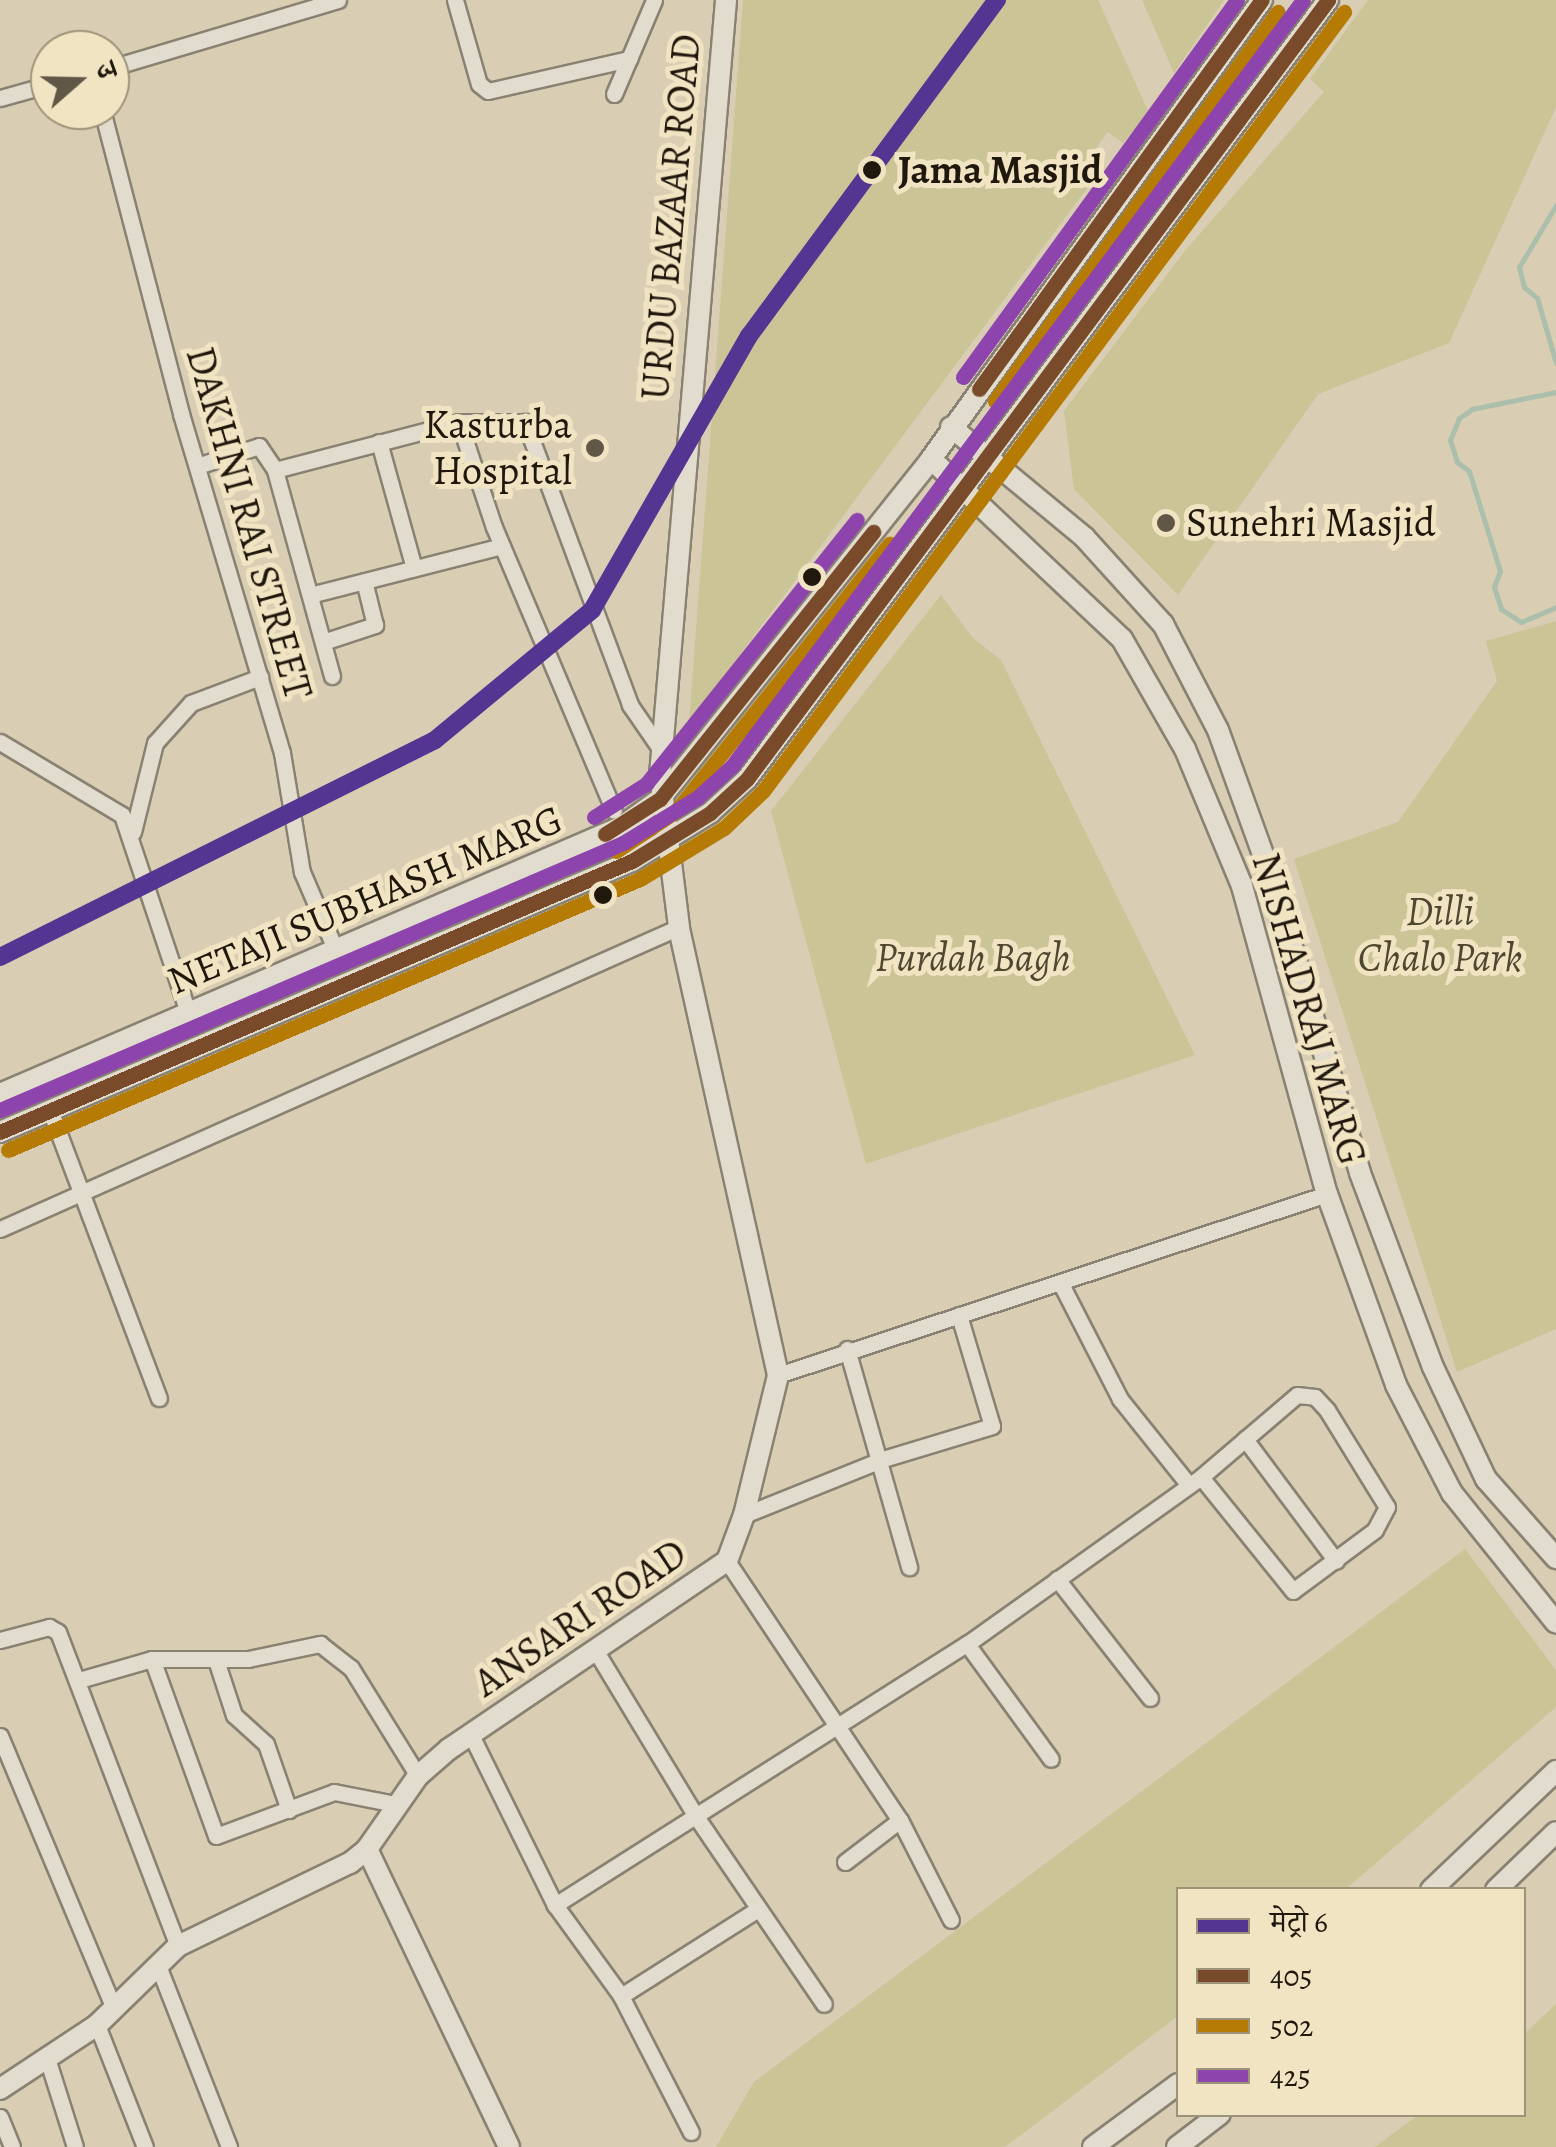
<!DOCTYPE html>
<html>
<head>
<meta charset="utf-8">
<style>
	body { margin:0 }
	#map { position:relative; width:1556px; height:2147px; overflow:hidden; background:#d9ceb3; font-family:Alegreya,"Noto Serif Devanagari",serif }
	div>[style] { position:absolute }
	.green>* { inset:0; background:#cac497 }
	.stream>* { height:5px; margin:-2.5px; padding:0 2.5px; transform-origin:2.5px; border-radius:2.5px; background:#abbfac }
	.roads { filter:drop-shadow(2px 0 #898272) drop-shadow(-2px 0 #898272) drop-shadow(0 2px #898272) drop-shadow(0 -2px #898272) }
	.street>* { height:15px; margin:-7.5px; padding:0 7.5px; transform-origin:7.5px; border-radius:7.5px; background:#e1dccd }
	.secondary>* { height:20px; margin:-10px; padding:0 10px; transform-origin:10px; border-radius:10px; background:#e1dccd }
	.bus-1>* { height:15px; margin:-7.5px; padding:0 7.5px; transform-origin:7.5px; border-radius:7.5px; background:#7a4b2a }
	.bus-2>* { height:15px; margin:-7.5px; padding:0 7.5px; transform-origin:7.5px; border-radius:7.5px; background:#b67b04 }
	.bus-3>* { height:15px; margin:-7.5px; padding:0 7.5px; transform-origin:7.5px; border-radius:7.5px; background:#8e44ad }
	.metro-1>* { height:18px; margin:-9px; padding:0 9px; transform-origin:9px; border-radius:9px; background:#553592 }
	.dots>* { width:28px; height:28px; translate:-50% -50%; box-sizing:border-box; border:5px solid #f1e4c3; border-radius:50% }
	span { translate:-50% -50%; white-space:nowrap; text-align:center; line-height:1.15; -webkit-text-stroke:10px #f1e4c3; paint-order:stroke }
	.stop-label { font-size:40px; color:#20170d; font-weight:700 }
	.left { translate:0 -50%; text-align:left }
	.street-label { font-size:40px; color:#20170d }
	.poi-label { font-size:40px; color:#20170d }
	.right { translate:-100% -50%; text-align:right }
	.park-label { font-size:40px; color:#4f4830; font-style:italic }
	.legend { position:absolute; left:1176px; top:1887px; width:350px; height:230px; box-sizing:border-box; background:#f1e4c3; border:2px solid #9d927a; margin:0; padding:12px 18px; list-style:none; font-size:30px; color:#20170d }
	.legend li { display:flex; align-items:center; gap:20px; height:50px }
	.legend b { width:50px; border:2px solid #9d927a }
	.north { position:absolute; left:30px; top:30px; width:100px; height:100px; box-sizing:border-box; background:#f1e4c3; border:2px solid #9d927a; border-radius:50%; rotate:70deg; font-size:28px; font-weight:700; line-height:40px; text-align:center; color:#20170d }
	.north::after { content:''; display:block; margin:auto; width:35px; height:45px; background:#615747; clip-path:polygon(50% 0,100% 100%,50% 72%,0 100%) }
</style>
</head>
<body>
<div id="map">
	<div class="green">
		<i style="clip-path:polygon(743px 0,1098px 0,1149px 113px,1123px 143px,1108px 132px,1081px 168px,1094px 179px,689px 723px)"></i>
		<i style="clip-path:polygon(1142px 0,1224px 0,1174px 73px)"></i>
		<i style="clip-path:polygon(1368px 0,1556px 0,1556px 107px,1449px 343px,1318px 394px,1178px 595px,1074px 489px,1064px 411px,1184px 252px,1324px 92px,1310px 79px)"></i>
		<i style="clip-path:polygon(941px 595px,972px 637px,1001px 660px,1195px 1055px,866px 1164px,771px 811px)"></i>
		<i style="clip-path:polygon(1556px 621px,1556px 1329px,1457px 1372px,1294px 859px,1398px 822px,1497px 681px,1486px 641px)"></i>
		<i style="clip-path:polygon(1465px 1549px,1556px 1670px,1556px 1707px,1346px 1889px,1178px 1890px,1178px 2016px,1005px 2147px,716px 2147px,754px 2082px)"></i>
		<i style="clip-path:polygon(1556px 2004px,1556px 2147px,1375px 2147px,1418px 2115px,1524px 2114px,1524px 2034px)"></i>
	</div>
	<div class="stream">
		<i style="left:1556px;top:205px;width:72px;rotate:120.8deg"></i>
		<i style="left:1519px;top:267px;width:21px;rotate:76deg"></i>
		<i style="left:1524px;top:287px;width:17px;rotate:40deg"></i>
		<i style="left:1537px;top:298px;width:68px;rotate:73.7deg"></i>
		<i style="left:1556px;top:392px;width:86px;rotate:168.6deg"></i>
		<i style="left:1472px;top:409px;width:16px;rotate:145deg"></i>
		<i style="left:1459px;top:418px;width:24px;rotate:112deg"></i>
		<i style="left:1450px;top:440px;width:23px;rotate:72deg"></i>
		<i style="left:1457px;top:462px;width:15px;rotate:37deg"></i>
		<i style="left:1469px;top:471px;width:105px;rotate:72.8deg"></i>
		<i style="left:1500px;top:571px;width:17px;rotate:111deg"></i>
		<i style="left:1494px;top:587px;width:23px;rotate:72deg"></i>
		<i style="left:1501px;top:609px;width:24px;rotate:33deg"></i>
		<i style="left:1521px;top:622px;width:38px;rotate:-23deg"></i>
	</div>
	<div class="roads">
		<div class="street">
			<i style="left:455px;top:0;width:87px;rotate:74.1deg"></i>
			<i style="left:479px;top:84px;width:11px;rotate:38deg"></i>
			<i style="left:488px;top:91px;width:145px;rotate:-12.8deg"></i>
			<i style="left:110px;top:68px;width:238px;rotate:-16.6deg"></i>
			<i style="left:614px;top:94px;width:102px;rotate:-66.9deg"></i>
			<i style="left:0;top:98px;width:52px;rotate:-15.6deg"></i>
			<i style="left:102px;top:110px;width:314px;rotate:75.4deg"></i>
			<i style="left:181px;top:414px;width:354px;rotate:73.4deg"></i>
			<i style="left:282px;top:753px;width:121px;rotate:80.5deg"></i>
			<i style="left:302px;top:872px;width:86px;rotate:66.7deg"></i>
			<i style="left:459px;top:422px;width:111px;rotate:71.6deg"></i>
			<i style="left:494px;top:527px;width:308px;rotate:67.1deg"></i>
			<i style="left:379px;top:442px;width:131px;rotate:74.5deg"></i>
			<i style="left:197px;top:466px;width:65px;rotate:-17.9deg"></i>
			<i style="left:259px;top:446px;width:29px;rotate:56deg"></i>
			<i style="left:310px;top:595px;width:198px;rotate:-14.3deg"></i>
			<i style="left:323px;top:642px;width:55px;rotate:-18.1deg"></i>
			<i style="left:375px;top:625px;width:45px;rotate:-104deg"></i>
			<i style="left:332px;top:676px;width:214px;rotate:-105.5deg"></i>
			<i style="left:275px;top:470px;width:190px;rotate:-14.6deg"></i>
			<i style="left:459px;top:422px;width:66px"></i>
			<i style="left:525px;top:422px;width:302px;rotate:69.6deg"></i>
			<i style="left:630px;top:705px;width:55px;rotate:55.4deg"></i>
			<i style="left:0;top:742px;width:142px;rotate:30.9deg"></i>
			<i style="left:122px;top:815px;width:211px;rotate:71.5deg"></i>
			<i style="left:133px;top:832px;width:92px;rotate:-76.1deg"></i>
			<i style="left:155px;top:743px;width:54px;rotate:-48deg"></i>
			<i style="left:191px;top:703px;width:74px;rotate:-20.6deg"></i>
			<i style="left:50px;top:1110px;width:308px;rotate:69.3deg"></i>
			<i style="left:0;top:1229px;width:743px;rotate:-23.98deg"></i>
			<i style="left:1061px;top:1284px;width:129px;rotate:62.8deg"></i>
			<i style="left:1120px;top:1399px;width:110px;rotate:51.3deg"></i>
			<i style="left:847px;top:1349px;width:227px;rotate:74.1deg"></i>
			<i style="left:778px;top:1375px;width:578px;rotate:-18.25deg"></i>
			<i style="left:1245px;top:1439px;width:152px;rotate:53.3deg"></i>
			<i style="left:744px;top:1515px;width:150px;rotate:-21.9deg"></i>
			<i style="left:883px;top:1459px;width:114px;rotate:-16.8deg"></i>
			<i style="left:992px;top:1426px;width:116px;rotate:-106.6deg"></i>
			<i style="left:727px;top:1561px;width:311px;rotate:56.3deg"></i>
			<i style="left:900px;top:1820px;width:112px;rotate:63deg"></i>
			<i style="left:1057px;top:1579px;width:151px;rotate:52deg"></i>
			<i style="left:0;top:1640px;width:51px;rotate:-14.9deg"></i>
			<i style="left:49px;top:1627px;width:10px;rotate:29deg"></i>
			<i style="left:58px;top:1632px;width:336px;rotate:69.1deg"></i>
			<i style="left:967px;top:1644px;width:142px;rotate:53.9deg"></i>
			<i style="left:594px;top:1648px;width:199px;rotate:58.8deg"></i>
			<i style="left:697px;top:1818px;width:225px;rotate:55.7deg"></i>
			<i style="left:152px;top:1659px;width:188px;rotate:70.1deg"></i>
			<i style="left:216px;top:1836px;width:126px;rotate:-20.4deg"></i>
			<i style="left:334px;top:1792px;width:67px;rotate:11.1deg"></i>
			<i style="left:216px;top:1660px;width:58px;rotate:71.9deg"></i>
			<i style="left:234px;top:1715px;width:43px;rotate:42.2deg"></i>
			<i style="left:266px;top:1744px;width:70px;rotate:70.8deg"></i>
			<i style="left:79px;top:1680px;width:76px;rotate:-16deg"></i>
			<i style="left:152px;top:1659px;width:96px"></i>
			<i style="left:248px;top:1659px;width:74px;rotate:-11.8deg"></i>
			<i style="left:320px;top:1644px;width:39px;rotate:38deg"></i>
			<i style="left:351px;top:1668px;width:127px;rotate:58.2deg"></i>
			<i style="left:470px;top:1733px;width:192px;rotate:63.7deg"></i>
			<i style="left:555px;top:1905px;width:112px;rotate:54deg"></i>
			<i style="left:621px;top:1996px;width:153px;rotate:62.8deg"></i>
			<i style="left:0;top:1736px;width:293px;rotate:67.3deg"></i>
			<i style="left:845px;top:1862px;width:69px;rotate:-37.4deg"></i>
			<i style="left:555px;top:1905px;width:488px;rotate:-32.4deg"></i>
			<i style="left:967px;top:1644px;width:287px;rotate:-35.5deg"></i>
			<i style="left:1201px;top:1477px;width:126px;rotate:-40.5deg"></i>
			<i style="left:1297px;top:1395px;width:18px;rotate:6deg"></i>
			<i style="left:1315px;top:1397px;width:18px;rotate:47deg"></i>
			<i style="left:1327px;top:1410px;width:114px;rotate:58.3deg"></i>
			<i style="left:1387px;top:1507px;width:26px;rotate:118deg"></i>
			<i style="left:1375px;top:1530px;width:102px;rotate:143.4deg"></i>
			<i style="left:1293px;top:1591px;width:146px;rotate:-128.9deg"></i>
			<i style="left:157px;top:1963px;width:198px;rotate:68.6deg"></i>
			<i style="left:621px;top:1996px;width:162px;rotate:-32.4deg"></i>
			<i style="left:97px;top:2025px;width:131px;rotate:68.5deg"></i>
			<i style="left:47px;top:2058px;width:93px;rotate:72.5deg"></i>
			<i style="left:0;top:2117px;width:32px;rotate:68deg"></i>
		</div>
		<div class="secondary">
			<i style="left:951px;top:427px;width:173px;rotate:39.6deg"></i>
			<i style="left:1084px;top:537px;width:118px;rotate:47.8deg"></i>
			<i style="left:1163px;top:624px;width:119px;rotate:62.6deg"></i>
			<i style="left:1218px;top:730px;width:150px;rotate:70.1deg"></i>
			<i style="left:1269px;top:871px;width:315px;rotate:73.2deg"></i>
			<i style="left:1360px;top:1173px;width:207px;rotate:69.4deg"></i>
			<i style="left:1433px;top:1367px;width:124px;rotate:64.7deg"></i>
			<i style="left:1486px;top:1479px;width:106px;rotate:48.5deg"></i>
			<i style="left:931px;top:459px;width:262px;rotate:43.3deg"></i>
			<i style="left:1122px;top:639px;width:127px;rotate:60.2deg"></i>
			<i style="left:1185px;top:749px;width:148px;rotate:67.4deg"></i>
			<i style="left:1242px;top:886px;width:320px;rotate:74.6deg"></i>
			<i style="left:1327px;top:1194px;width:203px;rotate:70.1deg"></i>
			<i style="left:1396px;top:1385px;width:122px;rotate:62.6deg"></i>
			<i style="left:1452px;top:1493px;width:166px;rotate:51.3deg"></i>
			<i style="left:0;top:1094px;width:676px;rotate:-23.27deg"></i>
			<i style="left:621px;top:827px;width:48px;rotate:-35.7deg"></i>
			<i style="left:660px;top:799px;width:435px;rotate:-51.4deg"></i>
			<i style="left:931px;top:459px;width:566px;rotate:-54.2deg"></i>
			<i style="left:0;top:1132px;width:688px;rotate:-23.21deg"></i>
			<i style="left:632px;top:861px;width:92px;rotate:-31.6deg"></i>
			<i style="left:710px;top:813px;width:50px;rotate:-42.6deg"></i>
			<i style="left:747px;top:779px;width:972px;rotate:-53.28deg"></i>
			<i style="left:367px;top:1849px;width:330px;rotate:64.5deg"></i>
			<i style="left:1431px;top:1890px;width:173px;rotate:-43.6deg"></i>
			<i style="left:1496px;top:1890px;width:83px;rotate:-44deg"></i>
			<i style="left:0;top:2089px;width:116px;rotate:-33.4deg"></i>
			<i style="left:97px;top:2025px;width:113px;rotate:-44.3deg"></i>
			<i style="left:178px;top:1946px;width:191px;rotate:-25.8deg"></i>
			<i style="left:350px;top:1863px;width:22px;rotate:-39deg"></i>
			<i style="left:367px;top:1849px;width:89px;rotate:-55.1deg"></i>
			<i style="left:418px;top:1776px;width:41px;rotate:-41.1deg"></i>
			<i style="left:449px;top:1749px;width:336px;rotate:-34.1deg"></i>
			<i style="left:727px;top:1561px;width:49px;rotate:-69.7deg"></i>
			<i style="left:744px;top:1515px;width:144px;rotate:-76.3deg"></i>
			<i style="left:778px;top:1375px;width:459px;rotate:-102.5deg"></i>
			<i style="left:679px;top:927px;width:153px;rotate:-97.1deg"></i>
			<i style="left:660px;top:775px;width:778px;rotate:-85.13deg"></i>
			<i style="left:1093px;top:2147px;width:106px;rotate:-36.5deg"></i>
			<i style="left:1177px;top:2147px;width:54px;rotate:-37.5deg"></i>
		</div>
	</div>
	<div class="bus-1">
		<i style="left:979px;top:389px;width:481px;rotate:-54deg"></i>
		<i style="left:605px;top:834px;width:65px;rotate:-32.5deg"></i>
		<i style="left:660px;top:799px;width:342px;rotate:-51.4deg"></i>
		<i style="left:0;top:1132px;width:688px;rotate:-23.21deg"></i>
		<i style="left:632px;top:861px;width:92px;rotate:-31.6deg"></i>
		<i style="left:710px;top:813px;width:50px;rotate:-42.6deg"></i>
		<i style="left:747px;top:779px;width:972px;rotate:-53.28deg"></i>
	</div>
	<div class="bus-2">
		<i style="left:995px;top:401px;width:481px;rotate:-54deg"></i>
		<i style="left:616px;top:851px;width:72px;rotate:-33.7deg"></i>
		<i style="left:676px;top:811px;width:342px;rotate:-51.4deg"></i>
		<i style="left:8px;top:1150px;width:688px;rotate:-23.21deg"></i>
		<i style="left:640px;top:879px;width:98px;rotate:-31.3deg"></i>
		<i style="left:724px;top:828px;width:54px;rotate:-43.5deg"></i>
		<i style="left:763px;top:791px;width:972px;rotate:-53.28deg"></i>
	</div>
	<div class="bus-3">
		<i style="left:963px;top:377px;width:466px;rotate:-54deg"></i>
		<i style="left:594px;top:817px;width:62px;rotate:-32.4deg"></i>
		<i style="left:646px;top:784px;width:338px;rotate:-51.4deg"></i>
		<i style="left:0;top:1110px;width:678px;rotate:-23.2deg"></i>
		<i style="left:623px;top:843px;width:88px;rotate:-31.5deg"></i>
		<i style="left:698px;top:797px;width:46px;rotate:-42.4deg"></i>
		<i style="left:732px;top:766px;width:955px;rotate:-53.3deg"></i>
	</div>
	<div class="metro-1">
		<i style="left:0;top:957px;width:486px;rotate:-26.5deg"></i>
		<i style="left:435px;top:740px;width:204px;rotate:-39.6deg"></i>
		<i style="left:592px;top:610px;width:316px;rotate:-60.2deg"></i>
		<i style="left:749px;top:336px;width:418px;rotate:-53.6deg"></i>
	</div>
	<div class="dots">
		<i style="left:872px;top:170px;background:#20170d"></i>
		<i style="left:595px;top:448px;background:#615747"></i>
		<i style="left:1166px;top:523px;background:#615747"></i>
		<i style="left:812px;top:577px;background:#20170d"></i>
		<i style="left:603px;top:895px;background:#20170d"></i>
	</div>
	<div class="stop-label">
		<span class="left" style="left:898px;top:170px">Jama Masjid</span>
	</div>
	<div class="street-label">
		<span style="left:671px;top:217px;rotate:-85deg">URDU BAZAAR ROAD</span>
		<span style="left:249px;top:523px;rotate:74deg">DAKHNI RAI STREET</span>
		<span style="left:365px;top:900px;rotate:-23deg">NETAJI SUBHASH MARG</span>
		<span style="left:1309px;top:1009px;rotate:74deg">NISHADRAJ MARG</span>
		<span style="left:580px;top:1618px;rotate:-34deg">ANSARI ROAD</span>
	</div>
	<div class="poi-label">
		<span class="right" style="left:572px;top:448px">Kasturba<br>Hospital</span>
		<span class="left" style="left:1186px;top:523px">Sunehri Masjid</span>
	</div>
	<div class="park-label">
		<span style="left:1440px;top:935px">Dilli<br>Chalo Park</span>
		<span style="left:973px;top:958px">Purdah Bagh</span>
	</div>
	<ul class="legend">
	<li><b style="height:12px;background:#553592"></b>मेट्रो 6</li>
	<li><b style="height:12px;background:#7a4b2a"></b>405</li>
	<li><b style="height:12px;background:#b67b04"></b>502</li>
	<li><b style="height:12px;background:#8e44ad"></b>425</li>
	</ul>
	<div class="north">उ</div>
</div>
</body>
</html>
